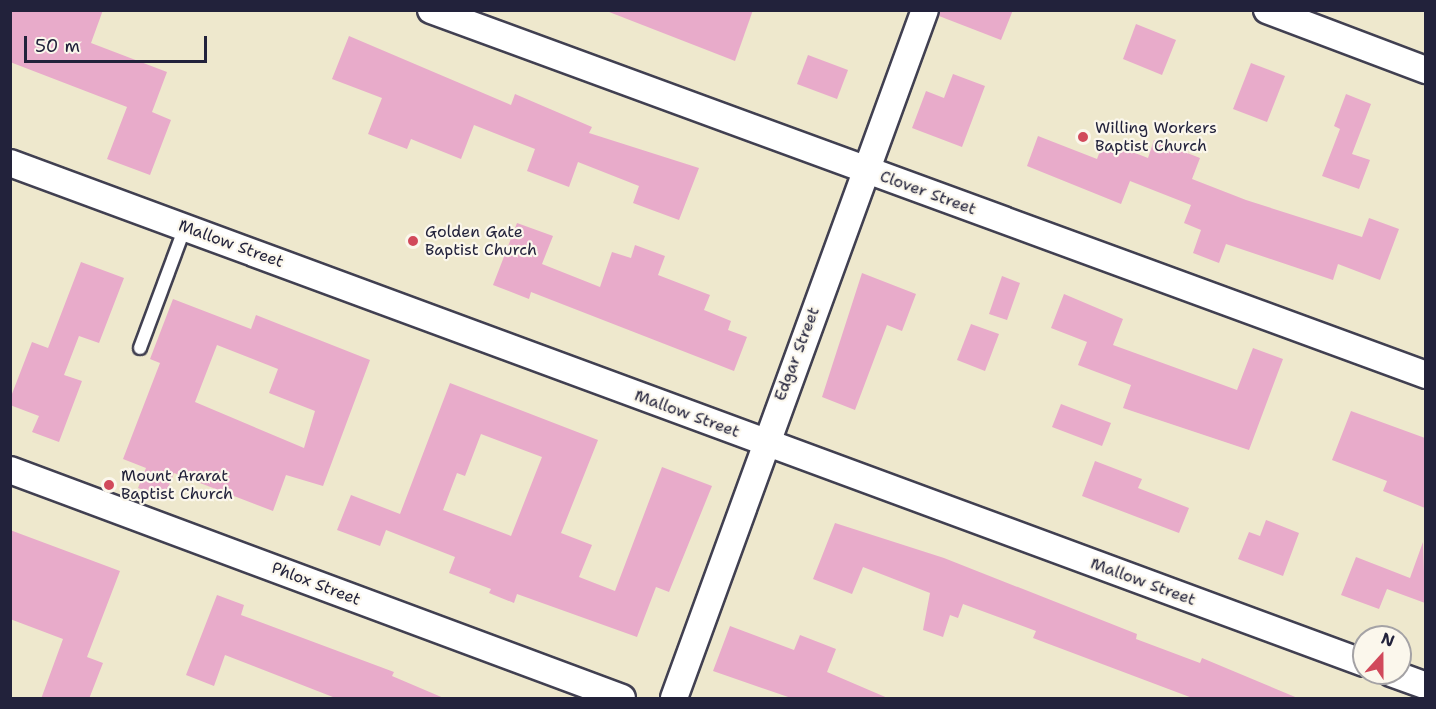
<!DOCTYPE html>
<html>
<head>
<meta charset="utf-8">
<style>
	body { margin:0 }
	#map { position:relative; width:1436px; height:709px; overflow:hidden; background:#eee8cd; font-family:"Shantell Sans",sans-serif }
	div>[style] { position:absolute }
	.building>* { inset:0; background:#e8abca }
	.roads { filter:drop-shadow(2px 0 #414051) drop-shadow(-2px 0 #414051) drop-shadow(0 2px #414051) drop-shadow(0 -2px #414051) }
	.lane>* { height:12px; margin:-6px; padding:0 6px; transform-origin:6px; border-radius:6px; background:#fff }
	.street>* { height:26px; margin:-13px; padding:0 13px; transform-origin:13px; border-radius:13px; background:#fff }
	.dots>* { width:16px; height:16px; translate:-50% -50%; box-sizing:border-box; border:3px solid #fbf7ec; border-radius:50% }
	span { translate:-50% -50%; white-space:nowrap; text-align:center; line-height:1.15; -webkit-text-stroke:4.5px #fbf7ec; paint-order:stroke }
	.poi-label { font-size:16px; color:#22223b }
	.left { translate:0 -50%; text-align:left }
	.street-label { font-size:16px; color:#22223b }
	.frame { position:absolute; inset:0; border:12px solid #22223b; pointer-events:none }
	.north { position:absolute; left:1352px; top:625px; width:60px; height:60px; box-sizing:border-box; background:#fbf7ec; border:2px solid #a4a2a5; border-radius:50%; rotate:21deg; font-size:16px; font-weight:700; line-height:24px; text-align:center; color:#22223b }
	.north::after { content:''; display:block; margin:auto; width:21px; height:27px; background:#d1495b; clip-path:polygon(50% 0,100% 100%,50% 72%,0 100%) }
	.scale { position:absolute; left:24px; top:36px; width:183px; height:27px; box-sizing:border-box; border:3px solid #22223b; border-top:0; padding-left:8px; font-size:18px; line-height:21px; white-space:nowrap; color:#22223b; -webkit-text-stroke:4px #fbf7ec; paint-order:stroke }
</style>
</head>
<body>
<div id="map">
	<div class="building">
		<i style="clip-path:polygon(10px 10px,103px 10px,91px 43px,167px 72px,152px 112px,171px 120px,150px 175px,107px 159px,127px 107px,10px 62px)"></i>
		<i style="clip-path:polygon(604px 10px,753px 10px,735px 61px)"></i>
		<i style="clip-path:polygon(940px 10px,1013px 10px,1001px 40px,939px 16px)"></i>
		<i style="clip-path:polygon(1136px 24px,1176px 40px,1162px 75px,1123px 59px)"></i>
		<i style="clip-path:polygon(349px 36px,511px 105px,515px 94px,592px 127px,589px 133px,699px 168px,679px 220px,633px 203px,639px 186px,578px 162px,569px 187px,527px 171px,535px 149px,474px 125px,461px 159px,411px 139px,407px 149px,368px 134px,382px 98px,332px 79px)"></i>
		<i style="clip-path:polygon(808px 55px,848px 70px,837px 99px,797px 84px)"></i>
		<i style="clip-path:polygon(1251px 63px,1285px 76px,1267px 122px,1233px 109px)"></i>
		<i style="clip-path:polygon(953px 74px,985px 86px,962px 147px,912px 128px,926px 91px,944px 98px)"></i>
		<i style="clip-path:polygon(1346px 94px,1371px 104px,1352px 154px,1370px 160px,1359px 189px,1322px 176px,1340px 129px,1334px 126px)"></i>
		<i style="clip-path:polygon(1038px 136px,1097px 159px,1104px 141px,1148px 158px,1154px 140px,1200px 158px,1192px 179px,1246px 200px,1362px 237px,1369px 218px,1399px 229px,1380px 280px,1338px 264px,1333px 280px,1226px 244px,1219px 263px,1193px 253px,1201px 230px,1184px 223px,1191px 205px,1130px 181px,1121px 204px,1027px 166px)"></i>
		<i style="clip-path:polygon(517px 223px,553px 236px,542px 264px,600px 287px,612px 252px,631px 258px,635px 245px,665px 256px,658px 275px,710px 295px,704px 310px,731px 321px,728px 330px,747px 337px,734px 371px,531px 292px,529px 299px,493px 285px)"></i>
		<i style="clip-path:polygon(81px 262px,124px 278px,99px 343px,79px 336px,64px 375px,82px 381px,59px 442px,32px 432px,39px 416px,10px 405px,10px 399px,32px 342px,48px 348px)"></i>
		<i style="clip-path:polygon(862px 273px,916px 294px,902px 331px,887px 325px,855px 410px,822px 397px)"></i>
		<i style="clip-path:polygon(1002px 276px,1020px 283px,1007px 320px,989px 314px)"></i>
		<i style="clip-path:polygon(1064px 294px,1123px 319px,1113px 345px,1237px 390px,1253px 348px,1283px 359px,1249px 450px,1123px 408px,1131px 385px,1078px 365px,1087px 342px,1051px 328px)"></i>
		<i style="clip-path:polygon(evenodd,173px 299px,251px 329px,256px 315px,370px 360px,323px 486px,286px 475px,273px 511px,174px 473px,164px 498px,138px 488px,146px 468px,123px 459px,160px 363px,150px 359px,173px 299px,217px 345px,278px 369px,269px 393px,315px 411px,304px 448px,195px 402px,217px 345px)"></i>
		<i style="clip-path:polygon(971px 324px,999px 334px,985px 371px,957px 360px)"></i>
		<i style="clip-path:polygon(evenodd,450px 383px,598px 440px,561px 533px,592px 545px,579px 577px,615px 591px,662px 467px,712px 486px,669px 592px,656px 587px,637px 637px,517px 594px,514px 603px,489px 593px,491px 589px,449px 573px,455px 557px,386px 530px,380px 546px,337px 530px,351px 495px,400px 514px,450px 383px,481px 434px,542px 457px,511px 536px,443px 510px,457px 473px,465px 476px,481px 434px)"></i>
		<i style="clip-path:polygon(1061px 404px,1111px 423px,1102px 446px,1052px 427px)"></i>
		<i style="clip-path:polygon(1351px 411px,1425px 438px,1425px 508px,1383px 491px,1387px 481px,1332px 460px)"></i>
		<i style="clip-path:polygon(1095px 461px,1142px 479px,1138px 488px,1189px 508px,1179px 533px,1082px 496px)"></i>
		<i style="clip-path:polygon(1266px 520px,1299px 533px,1283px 576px,1238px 559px,1249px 532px,1260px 536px)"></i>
		<i style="clip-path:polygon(835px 523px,944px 558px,1137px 634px,1136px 639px,1200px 663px,1202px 658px,1300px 699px,1195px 699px,1033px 638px,1036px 631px,963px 604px,958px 618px,950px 615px,943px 637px,923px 630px,930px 593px,863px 567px,852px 594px,813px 579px)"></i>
		<i style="clip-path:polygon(10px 530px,120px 571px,87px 657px,103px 663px,89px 699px,41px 699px,63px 639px,10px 619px)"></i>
		<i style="clip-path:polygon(1423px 542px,1425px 603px,1387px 589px,1379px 609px,1341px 595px,1356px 557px,1410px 578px)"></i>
		<i style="clip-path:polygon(217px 595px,244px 605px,241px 615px,394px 672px,392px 676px,446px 699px,338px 699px,225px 655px,214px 686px,186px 675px)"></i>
		<i style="clip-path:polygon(730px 626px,794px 650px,800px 635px,836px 649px,827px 672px,890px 699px,794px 699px,713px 671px)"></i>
	</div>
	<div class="roads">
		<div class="lane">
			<i style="left:140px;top:348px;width:129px;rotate:-69.6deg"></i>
		</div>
		<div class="street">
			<i style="left:431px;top:10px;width:1060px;rotate:20.14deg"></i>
			<i style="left:1267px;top:10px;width:170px;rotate:20.7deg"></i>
			<i style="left:10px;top:163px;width:1443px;rotate:20.27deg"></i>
			<i style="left:10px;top:470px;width:653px;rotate:20.43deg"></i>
			<i style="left:1391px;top:673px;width:37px;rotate:20deg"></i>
			<i style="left:674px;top:698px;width:732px;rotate:-69.96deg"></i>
		</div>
	</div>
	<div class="dots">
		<i style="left:1083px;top:137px;background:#d1495b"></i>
		<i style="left:413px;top:241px;background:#d1495b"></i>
		<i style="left:109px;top:485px;background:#d1495b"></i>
	</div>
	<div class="poi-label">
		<span class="left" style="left:1095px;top:137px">Willing Workers<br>Baptist Church</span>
		<span class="left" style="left:425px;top:241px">Golden Gate<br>Baptist Church</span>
		<span class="left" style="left:121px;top:485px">Mount Ararat<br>Baptist Church</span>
	</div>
	<div class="street-label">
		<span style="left:928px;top:193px;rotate:20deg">Clover Street</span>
		<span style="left:231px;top:244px;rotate:20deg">Mallow Street</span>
		<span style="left:797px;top:354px;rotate:-69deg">Edgar Street</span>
		<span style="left:687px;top:414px;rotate:20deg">Mallow Street</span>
		<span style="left:1143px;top:582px;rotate:20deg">Mallow Street</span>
		<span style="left:316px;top:584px;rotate:21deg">Phlox Street</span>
	</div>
	<div class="frame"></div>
	<div class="north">N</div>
	<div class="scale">50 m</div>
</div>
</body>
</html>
